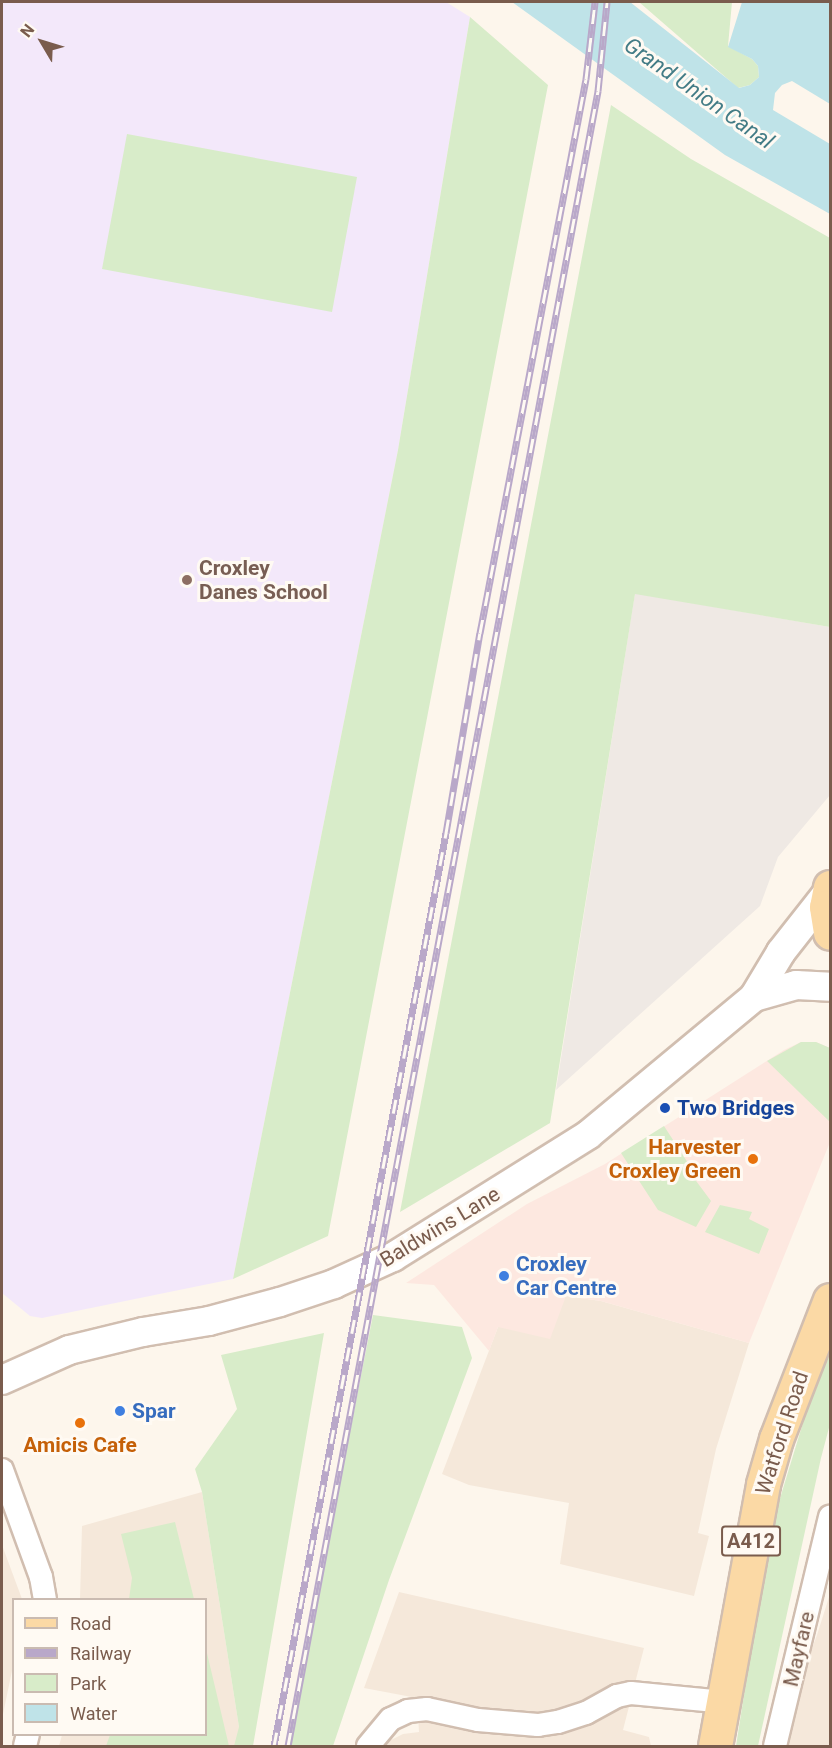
<!DOCTYPE html>
<html>
<head>
<meta charset="utf-8">
<style>
	body { margin:0 }
	#map { position:relative; width:832px; height:1748px; overflow:hidden; background:#fdf6ec; font-family:Roboto,sans-serif }
	div>[style] { position:absolute }
	.residential>* { inset:0; background:#f5e8da }
	.commercial>* { inset:0; background:#fde8e0 }
	.industrial>* { inset:0; background:#efe9e4 }
	.education>* { inset:0; background:#f3e8fa }
	.green>* { inset:0; background:#d8ecc9 }
	.water>* { inset:0; background:#bfe3e8 }
	.roads { filter:drop-shadow(2px 0 #d1beb0) drop-shadow(-2px 0 #d1beb0) drop-shadow(0 2px #d1beb0) drop-shadow(0 -2px #d1beb0) }
	.minor>* { height:22px; margin:-11px; padding:0 11px; transform-origin:11px; border-radius:11px; background:#fff }
	.tertiary>* { height:28px; margin:-14px; padding:0 14px; transform-origin:14px; border-radius:14px; background:#fff }
	.primary>* { height:33px; margin:-16.5px; padding:0 16.5px; transform-origin:16.5px; border-radius:16.5px; background:#fbd9a5 }
	.rail>* { height:7px; margin-top:-3.5px; transform-origin:0; background:repeating-linear-gradient(90deg,#fffaf3 0 14px,#b9a8c9 0 28px); box-sizing:border-box; border-block:2px solid #b9a8c9 }
	.dots>* { width:16px; height:16px; translate:-50% -50%; box-sizing:border-box; border:3px solid #fffaf3; border-radius:50% }
	span { translate:-50% -50%; white-space:nowrap; text-align:center; line-height:1.15; -webkit-text-stroke:6px #fffaf3; paint-order:stroke }
	.shield-label span { padding:2px 4px; background:#fffaf3; border:2px solid; border-radius:4px; -webkit-text-stroke-width:0 }
	.shield-label { font-size:20px; color:#7a5c4d; font-weight:700 }
	.education-label { font-size:21px; color:#785e54; font-weight:700 }
	.left { translate:0 -50%; text-align:left }
	.transit-label { font-size:21px; color:#164399; font-weight:700 }
	.food-label { font-size:21px; color:#c56008; font-weight:700 }
	.right { translate:-100% -50%; text-align:right }
	.street-label { font-size:21px; color:#7a5c4d }
	.shop-label { font-size:21px; color:#366cbe; font-weight:700 }
	.water-label { font-size:22px; color:#437c86; font-style:italic }
	.frame { position:absolute; inset:0; border:3px solid #7a5c4d; pointer-events:none }
	.legend { position:absolute; left:12px; top:1598px; width:195px; height:138px; box-sizing:border-box; background:#fffaf3; border:2px solid #cabbb1; margin:0; padding:8px 10px; list-style:none; font-size:18px; color:#7a5c4d }
	.legend li { display:flex; align-items:center; gap:12px; height:30px }
	.legend b { width:30px; border:2px solid #cabbb1 }
	.north { position:absolute; left:12px; top:12px; width:60px; height:60px; -webkit-text-stroke:4px #fffaf3; paint-order:stroke; rotate:308deg; font-size:16px; font-weight:700; line-height:24px; text-align:center; color:#7a5c4d }
	.north::after { content:''; display:block; margin:auto; width:21px; height:27px; background:#7a5c4d; clip-path:polygon(50% 0,100% 100%,50% 72%,0 100%) }
</style>
</head>
<body>
<div id="map">
	<div class="residential">
		<i style="clip-path:polygon(566px 1296px,601px 1301px,749px 1343px,716px 1449px,698px 1533px,709px 1536px,694px 1596px,560px 1564px,569px 1503px,469px 1485px,442px 1474px,498px 1327px)"></i>
		<i style="clip-path:polygon(202px 1492px,239px 1727px,253px 1746px,59px 1746px,62px 1735px,206px 1734px,206px 1600px,80px 1599px,82px 1526px)"></i>
		<i style="clip-path:polygon(2px 1545px,22px 1599px,14px 1600px,13px 1666px,2px 1719px)"></i>
		<i style="clip-path:polygon(399px 1592px,644px 1648px,623px 1730px,649px 1737px,651px 1746px,379px 1746px,403px 1734px,419px 1732px,417px 1698px,364px 1688px)"></i>
		<i style="clip-path:polygon(830px 1594px,830px 1746px,775px 1746px,817px 1635px)"></i>
	</div>
	<div class="commercial">
		<i style="clip-path:polygon(801px 1042px,816px 1042px,830px 1048px,830px 1142px,749px 1343px,601px 1301px,566px 1296px,550px 1339px,498px 1327px,489px 1351px,434px 1285px,406px 1283px,527px 1204px,605px 1164px,784px 1050px)"></i>
	</div>
	<div class="industrial">
		<i style="clip-path:polygon(635px 593px,830px 627px,830px 795px,778px 857px,760px 906px,556px 1090px)"></i>
	</div>
	<div class="education">
		<i style="clip-path:polygon(2px 2px,446px 2px,470px 17px,398px 450px,233px 1279px,42px 1318px,30px 1316px,2px 1293px)"></i>
	</div>
	<div class="green">
		<i style="clip-path:polygon(639px 2px,732px 2px,728px 46px,752px 59px,758px 66px,759px 77px,750px 85px,738px 88px)"></i>
		<i style="clip-path:polygon(470px 17px,548px 85px,328px 1236px,233px 1279px,398px 450px)"></i>
		<i style="clip-path:polygon(611px 105px,691px 159px,830px 238px,830px 627px,635px 594px,550px 1123px,400px 1212px)"></i>
		<i style="clip-path:polygon(127px 134px,357px 177px,332px 312px,102px 269px)"></i>
		<i style="clip-path:polygon(801px 1042px,816px 1042px,830px 1048px,830px 1122px,767px 1061px)"></i>
		<i style="clip-path:polygon(664px 1126px,688px 1163px,685px 1166px,711px 1201px,696px 1227px,658px 1210px,621px 1153px)"></i>
		<i style="clip-path:polygon(720px 1205px,752px 1212px,749px 1219px,769px 1229px,759px 1254px,705px 1232px)"></i>
		<i style="clip-path:polygon(373px 1315px,462px 1327px,472px 1358px,389px 1580px,333px 1746px,288px 1746px)"></i>
		<i style="clip-path:polygon(324px 1333px,253px 1746px,234px 1746px,239px 1727px,202px 1492px,195px 1469px,237px 1409px,221px 1355px)"></i>
		<i style="clip-path:polygon(830px 1351px,830px 1424px,821px 1458px,758px 1746px,736px 1746px,764px 1567px,778px 1505px,809px 1403px)"></i>
		<i style="clip-path:polygon(175px 1522px,194px 1599px,129px 1599px,132px 1578px,121px 1534px)"></i>
		<i style="clip-path:polygon(206px 1649px,229px 1746px,106px 1746px,110px 1735px,206px 1734px)"></i>
	</div>
	<div class="water">
		<i style="clip-path:polygon(512px 2px,630px 2px,739px 88px,750px 85px,759px 77px,758px 66px,752px 59px,728px 47px,742px 2px,830px 2px,830px 104px,792px 81px,782px 85px,775px 93px,773px 110px,830px 144px,830px 214px,725px 155px)"></i>
	</div>
	<div class="roads">
		<div class="minor">
			<i style="left:2px;top:1470px;width:114px;rotate:70deg"></i>
			<i style="left:41px;top:1577px;width:23px;rotate:80deg"></i>
			<i style="left:25px;top:1746px;width:12px;rotate:-76deg"></i>
			<i style="left:368px;top:1746px;width:35px;rotate:-50deg"></i>
			<i style="left:391px;top:1719px;width:19px;rotate:-25deg"></i>
			<i style="left:408px;top:1711px;width:19px;rotate:-6deg"></i>
			<i style="left:427px;top:1709px;width:52px;rotate:12.2deg"></i>
			<i style="left:478px;top:1720px;width:60px;rotate:4.8deg"></i>
			<i style="left:538px;top:1725px;width:20px;rotate:-9deg"></i>
			<i style="left:558px;top:1722px;width:29px;rotate:-18deg"></i>
			<i style="left:586px;top:1713px;width:35px;rotate:-29deg"></i>
			<i style="left:617px;top:1696px;width:14px;rotate:-12deg"></i>
			<i style="left:631px;top:1693px;width:93px;rotate:5.5deg"></i>
			<i style="left:775px;top:1746px;width:236px;rotate:-76.5deg"></i>
		</div>
		<div class="tertiary">
			<i style="left:754px;top:997px;width:52px;rotate:-59deg"></i>
			<i style="left:781px;top:952px;width:78px;rotate:-51.8deg"></i>
			<i style="left:2px;top:1380px;width:73px;rotate:-24.1deg"></i>
			<i style="left:69px;top:1350px;width:76px;rotate:-13.7deg"></i>
			<i style="left:143px;top:1332px;width:67px;rotate:-9.5deg"></i>
			<i style="left:209px;top:1321px;width:73px;rotate:-15deg"></i>
			<i style="left:280px;top:1302px;width:57px;rotate:-18.4deg"></i>
			<i style="left:334px;top:1284px;width:65px;rotate:-24.6deg"></i>
			<i style="left:393px;top:1257px;width:230px;rotate:-32deg"></i>
			<i style="left:588px;top:1135px;width:216px;rotate:-39.7deg"></i>
			<i style="left:754px;top:997px;width:44px;rotate:-15.9deg"></i>
			<i style="left:796px;top:985px;width:34px;rotate:3deg"></i>
		</div>
		<div class="primary">
			<i style="left:830px;top:887px;width:20px;rotate:101deg"></i>
			<i style="left:826px;top:907px;width:26px;rotate:81deg"></i>
			<i style="left:715px;top:1746px;width:266px;rotate:-79.6deg"></i>
			<i style="left:763px;top:1484px;width:47px;rotate:-73.9deg"></i>
			<i style="left:776px;top:1439px;width:149px;rotate:-68.8deg"></i>
		</div>
	</div>
	<div class="rail">
		<i style="left:274px;top:1746px;width:929px;rotate:-79.33deg"></i>
		<i style="left:446px;top:833px;width:203px;rotate:-80.4deg"></i>
		<i style="left:480px;top:633px;width:564px;rotate:-79.17deg"></i>
		<i style="left:586px;top:79px;width:78px;rotate:-83.3deg"></i>
		<i style="left:288px;top:1746px;width:1684px;rotate:-79.39deg"></i>
		<i style="left:598px;top:91px;width:89px;rotate:-84.2deg"></i>
	</div>
	<div class="dots">
		<i style="left:187px;top:580px;background:#8d6e63"></i>
		<i style="left:665px;top:1108px;background:#1a4fb4"></i>
		<i style="left:753px;top:1159px;background:#e8710a"></i>
		<i style="left:504px;top:1276px;background:#3f7fe0"></i>
		<i style="left:120px;top:1411px;background:#3f7fe0"></i>
		<i style="left:80px;top:1423px;background:#e8710a"></i>
	</div>
	<div class="shield-label">
		<span style="left:751px;top:1541px">A412</span>
	</div>
	<div class="education-label">
		<span class="left" style="left:199px;top:580px">Croxley<br>Danes School</span>
	</div>
	<div class="transit-label">
		<span class="left" style="left:677px;top:1108px">Two Bridges</span>
	</div>
	<div class="food-label">
		<span class="right" style="left:741px;top:1159px">Harvester<br>Croxley Green</span>
		<span style="left:80px;top:1445px">Amicis Cafe</span>
	</div>
	<div class="street-label">
		<span style="left:440px;top:1227px;rotate:-31deg">Baldwins Lane</span>
		<span style="left:782px;top:1433px;rotate:-72deg">Watford Road</span>
		<span style="left:799px;top:1649px;rotate:-77deg">Mayfare</span>
	</div>
	<div class="shop-label">
		<span class="left" style="left:516px;top:1276px">Croxley<br>Car Centre</span>
		<span class="left" style="left:132px;top:1411px">Spar</span>
	</div>
	<div class="water-label">
		<span style="left:699px;top:93px;rotate:35deg">Grand Union Canal</span>
	</div>
	<div class="frame"></div>
	<ul class="legend">
	<li><b style="height:8px;background:#fbd9a5"></b>Road</li>
	<li><b style="height:8px;background:#b9a8c9"></b>Railway</li>
	<li><b style="height:16px;background:#d8ecc9"></b>Park</li>
	<li><b style="height:16px;background:#bfe3e8"></b>Water</li>
	</ul>
	<div class="north">N</div>
</div>
</body>
</html>
